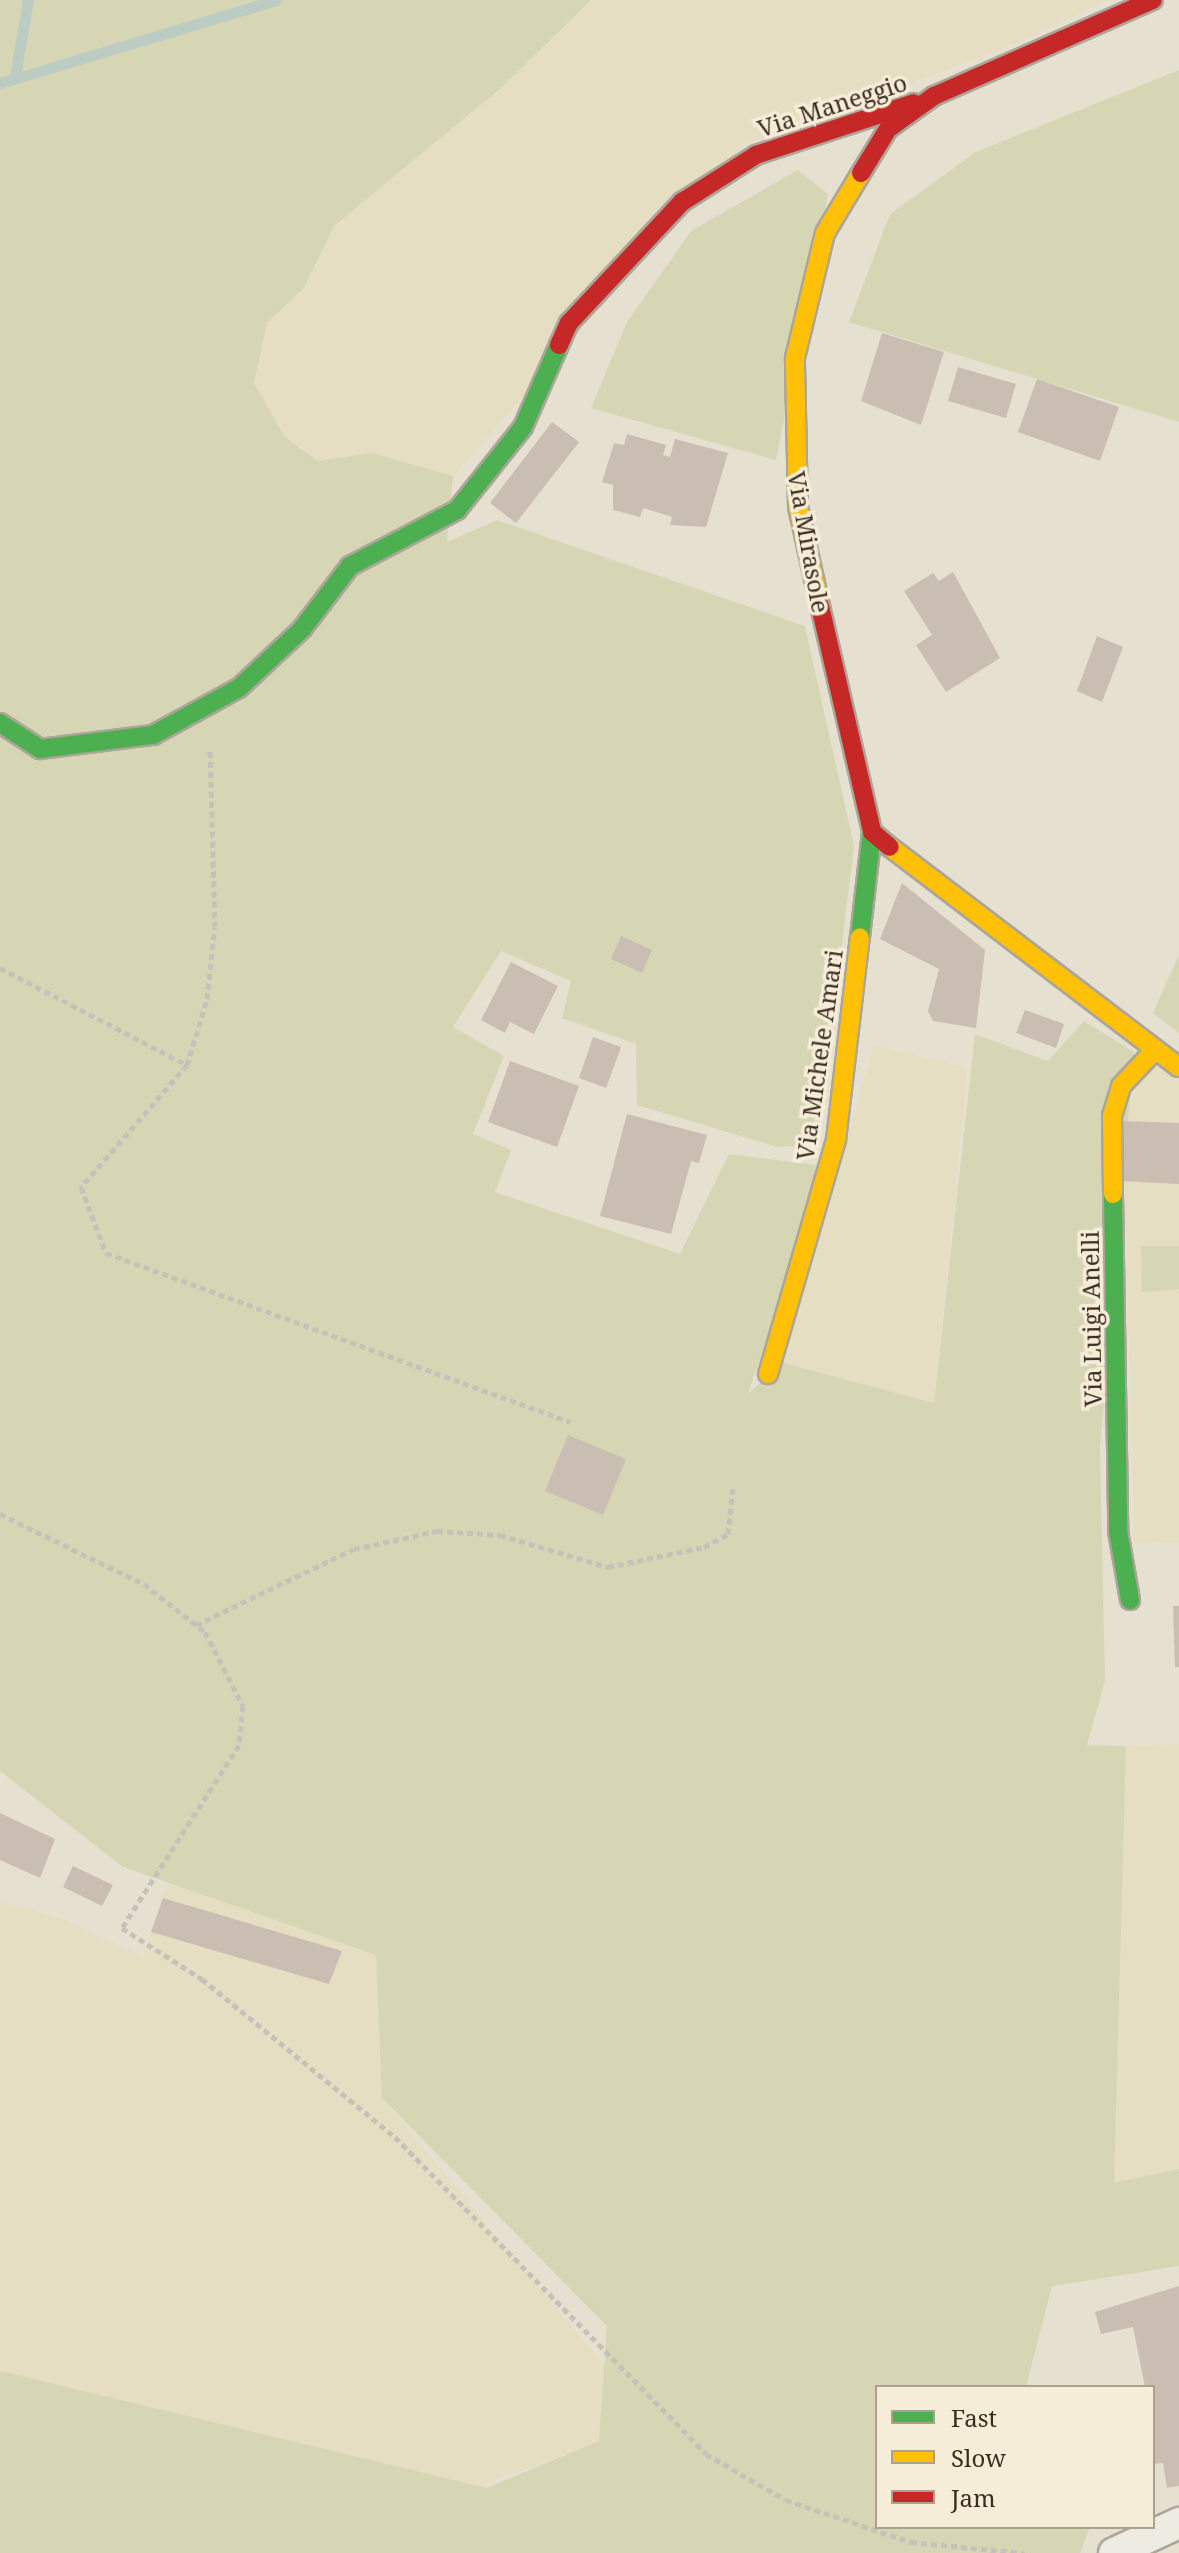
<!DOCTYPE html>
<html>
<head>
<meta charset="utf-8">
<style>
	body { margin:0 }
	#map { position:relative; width:1179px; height:2553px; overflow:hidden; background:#e6e0d1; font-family:"Noto Serif",serif }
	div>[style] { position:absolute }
	.farmland>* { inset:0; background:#e5dec2 }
	.green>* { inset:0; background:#d6d6b4 }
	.stream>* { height:11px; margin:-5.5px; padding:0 5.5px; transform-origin:5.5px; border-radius:5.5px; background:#bcccc2 }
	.building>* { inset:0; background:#cabeb2 }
	.path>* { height:5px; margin-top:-2.5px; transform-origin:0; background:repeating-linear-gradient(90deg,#c7c2b9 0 6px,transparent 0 10px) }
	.roads { filter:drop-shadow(2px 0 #aca599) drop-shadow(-2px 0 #aca599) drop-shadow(0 2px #aca599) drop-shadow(0 -2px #aca599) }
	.street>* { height:30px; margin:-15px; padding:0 15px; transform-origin:15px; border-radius:15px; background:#eeebe3 }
	.fast>* { height:18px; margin:-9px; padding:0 9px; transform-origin:9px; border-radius:9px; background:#4caf50 }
	.slow>* { height:18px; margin:-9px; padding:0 9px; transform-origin:9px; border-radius:9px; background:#ffc107 }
	.jam>* { height:18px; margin:-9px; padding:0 9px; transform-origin:9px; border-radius:9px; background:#c62828 }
	span { translate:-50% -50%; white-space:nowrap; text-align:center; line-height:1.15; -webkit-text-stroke:7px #f6edd9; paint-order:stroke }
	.street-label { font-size:24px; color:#3c2d21 }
	.legend { position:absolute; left:875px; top:2385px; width:280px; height:144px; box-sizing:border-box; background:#f6edd9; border:2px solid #aca08f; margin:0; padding:10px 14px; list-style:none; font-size:24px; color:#3c2d21 }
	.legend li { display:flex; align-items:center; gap:16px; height:40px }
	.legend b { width:40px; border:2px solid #aca08f }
</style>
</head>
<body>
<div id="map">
	<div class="farmland">
		<i style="clip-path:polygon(585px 0,1110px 0,1014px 45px,743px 145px,453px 476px,372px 453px,317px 461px,284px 436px,254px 383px,267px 323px,304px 288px,334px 226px)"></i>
		<i style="clip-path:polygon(874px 1045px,968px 1068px,934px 1403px,783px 1363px)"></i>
		<i style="clip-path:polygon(1154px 1051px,1179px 1072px,1179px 1542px,1134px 1543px,1123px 1121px)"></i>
		<i style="clip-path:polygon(1179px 1744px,1179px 2169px,1113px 2183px,1126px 1746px)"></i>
		<i style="clip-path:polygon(168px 1882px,377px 1955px,382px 2098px,604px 2365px,599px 2442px,479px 2486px,0 2371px,0 1901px,66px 1920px,143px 1957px)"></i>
	</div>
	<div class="green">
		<i style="clip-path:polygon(0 0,591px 0,501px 88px,334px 226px,304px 288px,267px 323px,254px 383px,284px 436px,317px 461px,372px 453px,453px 476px,447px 542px,497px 520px,805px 626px,854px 846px,819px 1130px,797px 1146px,777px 1147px,637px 1105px,636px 1044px,562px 1018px,571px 981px,501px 951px,453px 1027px,504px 1056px,473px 1134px,511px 1150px,495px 1192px,680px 1254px,729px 1154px,816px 1165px,814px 1195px,748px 1394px,783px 1363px,934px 1403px,975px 1034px,1048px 1061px,1084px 1021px,1134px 1052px,1100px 1447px,1105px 1681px,1087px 1745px,1126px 1746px,1114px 2183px,1179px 2169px,1179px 2266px,1052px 2286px,1026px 2387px,877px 2387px,877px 2527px,1090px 2527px,1080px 2553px,0 2553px,0 2371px,487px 2488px,599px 2441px,607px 2326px,382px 2098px,376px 1955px,123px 1867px,0 1771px)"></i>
		<i style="clip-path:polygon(1179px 70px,1179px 422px,849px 322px,890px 214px,976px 152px)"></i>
		<i style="clip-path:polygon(798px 170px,828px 194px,776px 460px,591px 408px,627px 322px,691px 231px)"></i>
		<i style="clip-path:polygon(1179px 955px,1179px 1033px,1153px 1013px)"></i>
		<i style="clip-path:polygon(1141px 1246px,1179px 1246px,1179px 1289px,1142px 1292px)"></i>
	</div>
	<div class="stream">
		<i style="left:15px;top:76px;width:77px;rotate:-80.3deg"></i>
		<i style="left:0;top:83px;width:288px;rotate:-16.7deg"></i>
	</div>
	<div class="building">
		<i style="clip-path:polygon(882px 333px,944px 352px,921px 425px,861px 401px)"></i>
		<i style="clip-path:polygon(958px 367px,1016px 384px,1006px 418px,948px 401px)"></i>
		<i style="clip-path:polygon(1037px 379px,1119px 407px,1100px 461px,1018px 432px)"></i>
		<i style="clip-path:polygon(552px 422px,579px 442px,516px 523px,490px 503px)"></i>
		<i style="clip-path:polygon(627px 434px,666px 445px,663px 455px,670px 457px,675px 439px,728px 453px,706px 527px,670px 525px,672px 517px,643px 508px,640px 517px,613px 510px,613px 485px,602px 482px,614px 443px,624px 445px)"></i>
		<i style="clip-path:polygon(953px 572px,1000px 658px,946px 692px,916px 645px,932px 635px,904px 591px,933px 573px,939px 581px)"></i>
		<i style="clip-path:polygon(1097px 636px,1123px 647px,1102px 702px,1077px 691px)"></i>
		<i style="clip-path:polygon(902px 883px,985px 950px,976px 1028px,933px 1021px,928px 1011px,939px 969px,880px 939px)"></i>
		<i style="clip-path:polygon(621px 936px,652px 950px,642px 973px,611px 959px)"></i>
		<i style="clip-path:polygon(511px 962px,558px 986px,534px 1034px,510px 1022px,505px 1033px,481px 1020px)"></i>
		<i style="clip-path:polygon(1025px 1010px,1064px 1024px,1056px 1048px,1016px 1033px)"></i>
		<i style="clip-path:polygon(593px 1037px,621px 1047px,606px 1088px,579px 1078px)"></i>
		<i style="clip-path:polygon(510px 1061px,579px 1086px,557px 1147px,488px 1122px)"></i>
		<i style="clip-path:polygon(627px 1114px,707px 1135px,699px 1163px,691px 1161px,671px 1234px,600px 1216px)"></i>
		<i style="clip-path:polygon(1123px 1121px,1179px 1123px,1179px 1184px,1120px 1181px)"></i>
		<i style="clip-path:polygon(568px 1435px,626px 1459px,603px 1515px,545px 1491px)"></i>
		<i style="clip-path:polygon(1173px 1606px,1179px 1606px,1179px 1667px,1175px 1667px)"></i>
		<i style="clip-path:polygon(0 1813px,55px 1839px,40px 1878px,0 1860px)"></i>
		<i style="clip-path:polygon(73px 1866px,113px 1885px,102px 1906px,63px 1887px)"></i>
		<i style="clip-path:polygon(163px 1898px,342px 1951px,329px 1984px,151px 1932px)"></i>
		<i style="clip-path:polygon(1179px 2286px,1179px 2486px,1167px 2488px,1163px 2463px,1153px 2464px,1153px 2387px,1145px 2387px,1133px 2327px,1101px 2334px,1095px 2312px)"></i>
	</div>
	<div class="path">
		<i style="left:0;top:968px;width:211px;rotate:27.4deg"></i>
		<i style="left:187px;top:1065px;width:162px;rotate:131deg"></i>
		<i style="left:81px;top:1187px;width:71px;rotate:69.3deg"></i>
		<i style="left:106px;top:1253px;width:494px;rotate:20deg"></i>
		<i style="left:187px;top:1065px;width:69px;rotate:-73.1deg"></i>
		<i style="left:207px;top:999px;width:72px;rotate:-83.7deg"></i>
		<i style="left:215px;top:927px;width:177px;rotate:-91.6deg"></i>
		<i style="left:0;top:1514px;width:160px;rotate:25.9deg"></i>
		<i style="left:144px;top:1584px;width:78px;rotate:38.2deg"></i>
		<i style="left:205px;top:1632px;width:83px;rotate:62.8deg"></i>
		<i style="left:243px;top:1706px;width:39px;rotate:96deg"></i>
		<i style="left:239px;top:1745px;width:217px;rotate:122.6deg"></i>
		<i style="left:122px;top:1928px;width:95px;rotate:32.5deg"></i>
		<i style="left:202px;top:1979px;width:249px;rotate:39.3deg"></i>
		<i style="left:395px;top:2137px;width:444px;rotate:45.5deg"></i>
		<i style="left:706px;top:2454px;width:92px;rotate:29.9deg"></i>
		<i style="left:786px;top:2500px;width:132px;rotate:18.6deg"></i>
		<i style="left:911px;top:2542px;width:114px;rotate:5.6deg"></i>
		<i style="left:196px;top:1625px;width:175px;rotate:-25.7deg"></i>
		<i style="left:354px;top:1549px;width:85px;rotate:-12.2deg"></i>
		<i style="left:437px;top:1531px;width:63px;rotate:3.6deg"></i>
		<i style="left:500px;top:1535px;width:113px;rotate:16.5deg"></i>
		<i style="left:608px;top:1567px;width:98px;rotate:-11.8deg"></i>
		<i style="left:704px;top:1547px;width:27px;rotate:-28deg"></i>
		<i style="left:728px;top:1534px;width:47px;rotate:-83.9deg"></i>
	</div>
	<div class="roads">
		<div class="street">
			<i style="left:1114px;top:2553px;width:72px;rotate:-24.8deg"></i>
		</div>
		<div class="fast">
			<i style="left:0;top:723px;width:48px;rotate:33deg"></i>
			<i style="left:40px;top:749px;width:114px;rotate:-7.1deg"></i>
			<i style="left:153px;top:735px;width:98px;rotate:-28.7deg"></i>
			<i style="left:239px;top:688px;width:86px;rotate:-43.1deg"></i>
			<i style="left:302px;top:629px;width:79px;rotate:-52.7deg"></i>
			<i style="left:350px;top:566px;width:121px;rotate:-27.6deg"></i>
			<i style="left:457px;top:510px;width:106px;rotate:-51.5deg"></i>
			<i style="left:523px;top:427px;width:90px;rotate:-66.3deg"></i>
			<i style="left:860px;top:937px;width:106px;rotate:-83.5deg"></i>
			<i style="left:1113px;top:1194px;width:337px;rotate:89.1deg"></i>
			<i style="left:1118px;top:1531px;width:70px;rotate:80.1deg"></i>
		</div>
		<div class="slow">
			<i style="left:820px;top:606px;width:101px;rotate:-102.5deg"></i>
			<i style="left:798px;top:507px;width:149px;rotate:-91.2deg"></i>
			<i style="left:795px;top:358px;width:129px;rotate:-76.5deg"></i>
			<i style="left:825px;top:233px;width:70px;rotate:-59deg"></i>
			<i style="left:890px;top:847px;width:363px;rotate:37.3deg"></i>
			<i style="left:1113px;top:1194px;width:78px;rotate:-90.7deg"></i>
			<i style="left:1112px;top:1116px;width:31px;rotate:-73deg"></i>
			<i style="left:1121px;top:1086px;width:48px;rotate:-46.7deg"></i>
			<i style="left:768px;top:1374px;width:244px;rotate:-73.8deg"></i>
			<i style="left:836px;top:1140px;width:204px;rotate:-83.3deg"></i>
		</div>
		<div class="jam">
			<i style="left:861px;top:173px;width:52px;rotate:-58.5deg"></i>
			<i style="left:888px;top:129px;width:57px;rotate:-35.7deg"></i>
			<i style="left:934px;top:96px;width:239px;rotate:-23.7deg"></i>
			<i style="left:559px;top:345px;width:24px;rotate:-66deg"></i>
			<i style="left:569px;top:323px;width:166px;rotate:-47deg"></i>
			<i style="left:682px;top:202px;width:88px;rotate:-32.4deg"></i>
			<i style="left:756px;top:155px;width:166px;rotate:-18.2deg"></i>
			<i style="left:820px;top:606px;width:232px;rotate:77deg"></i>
			<i style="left:872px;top:832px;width:23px;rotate:40deg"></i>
		</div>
	</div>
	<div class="street-label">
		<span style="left:832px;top:105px;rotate:-18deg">Via Maneggio</span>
		<span style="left:809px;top:542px;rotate:80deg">Via Mirasole</span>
		<span style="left:819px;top:1055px;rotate:-82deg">Via Michele Amari</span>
		<span style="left:1091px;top:1319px;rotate:-91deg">Via Luigi Anelli</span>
	</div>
	<ul class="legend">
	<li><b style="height:10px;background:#4caf50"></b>Fast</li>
	<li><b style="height:10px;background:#ffc107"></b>Slow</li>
	<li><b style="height:10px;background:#c62828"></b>Jam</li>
	</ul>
</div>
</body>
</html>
